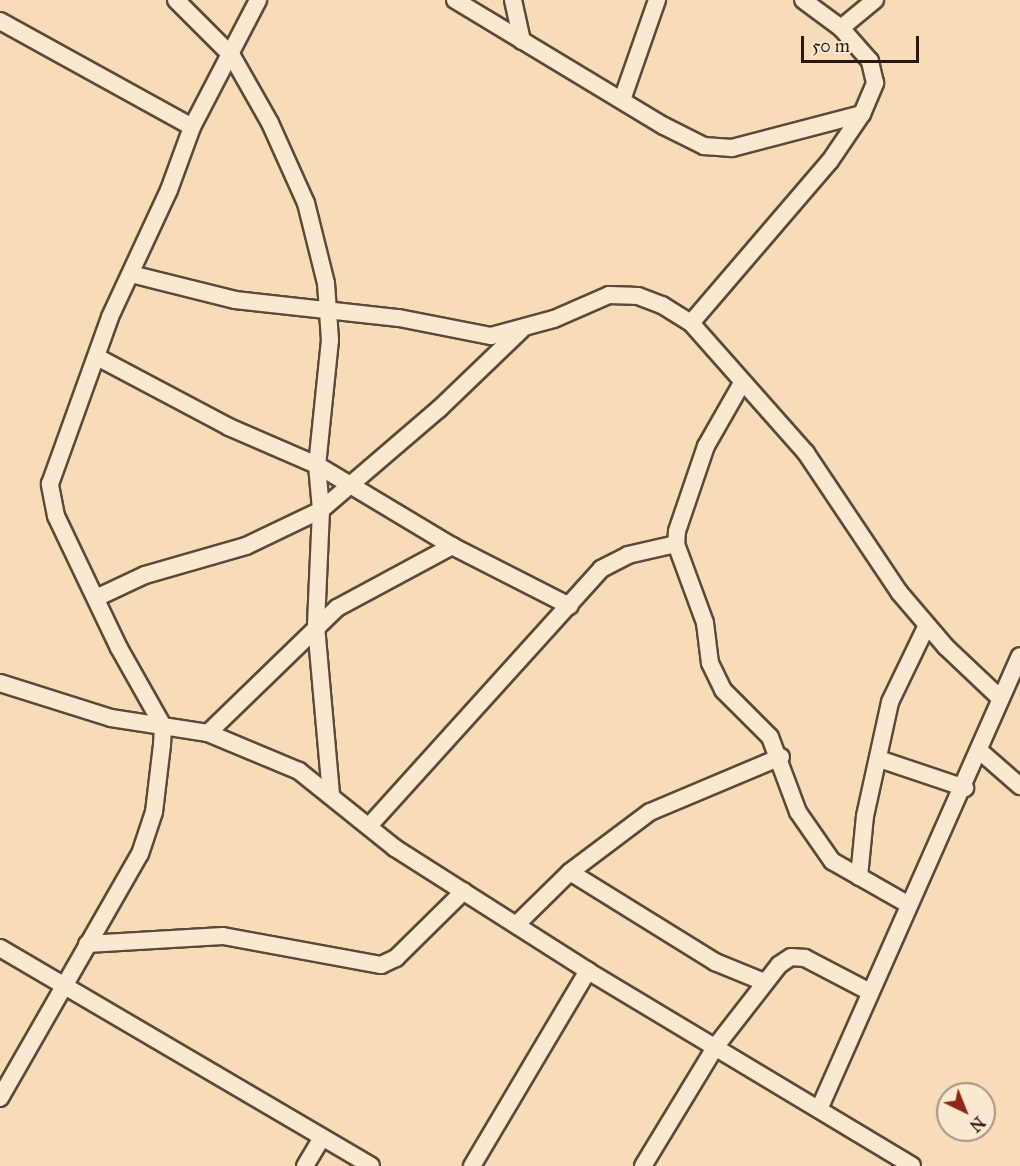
<!DOCTYPE html>
<html>
<head>
<meta charset="utf-8">
<style>
	body { margin:0 }
	#map { position:relative; width:1020px; height:1166px; overflow:hidden; background:#f7dcb7; font-family:"IM FELL Great Primer",serif }
	div>[style] { position:absolute }
	.roads { filter:drop-shadow(2px 0 #5c4939) drop-shadow(-2px 0 #5c4939) drop-shadow(0 2px #5c4939) drop-shadow(0 -2px #5c4939) }
	.minor>* { height:16px; margin:-8px; padding:0 8px; transform-origin:8px; border-radius:8px; background:#fae8d0 }
	span { translate:-50% -50%; white-space:nowrap; text-align:center; line-height:1.15; -webkit-text-stroke:5px #fae8d0; paint-order:stroke }
	.north { position:absolute; left:936px; top:1082px; width:60px; height:60px; box-sizing:border-box; background:#fae8d0; border:2px solid #a69583; border-radius:50%; rotate:137deg; font-size:16px; font-weight:700; line-height:24px; text-align:center; color:#29180f }
	.north::after { content:''; display:block; margin:auto; width:21px; height:27px; background:#8f2418; clip-path:polygon(50% 0,100% 100%,50% 72%,0 100%) }
	.scale { position:absolute; left:801px; top:36px; width:118px; height:27px; box-sizing:border-box; border:3px solid #29180f; border-top:0; padding-left:8px; font-size:18px; line-height:21px; white-space:nowrap; color:#29180f; -webkit-text-stroke:4px #fae8d0; paint-order:stroke }
</style>
</head>
<body>
<div id="map">
	<div class="roads">
		<div class="minor">
			<i style="left:176px;top:0;width:79px;rotate:45deg"></i>
			<i style="left:232px;top:56px;width:77px;rotate:60.4deg"></i>
			<i style="left:270px;top:123px;width:88px;rotate:65.8deg"></i>
			<i style="left:306px;top:203px;width:82px;rotate:76deg"></i>
			<i style="left:326px;top:283px;width:57px;rotate:86deg"></i>
			<i style="left:330px;top:340px;width:126px;rotate:95.9deg"></i>
			<i style="left:317px;top:465px;width:45px;rotate:84.9deg"></i>
			<i style="left:321px;top:510px;width:116px;rotate:92.5deg"></i>
			<i style="left:316px;top:626px;width:170px;rotate:84.9deg"></i>
			<i style="left:455px;top:0;width:244px;rotate:31.1deg"></i>
			<i style="left:664px;top:126px;width:45px;rotate:26.6deg"></i>
			<i style="left:704px;top:146px;width:28px;rotate:4deg"></i>
			<i style="left:732px;top:148px;width:134px;rotate:-14.7deg"></i>
			<i style="left:513px;top:0;width:42px;rotate:77.6deg"></i>
			<i style="left:0;top:21px;width:219px;rotate:28.9deg"></i>
			<i style="left:841px;top:28px;width:44px;rotate:-39.5deg"></i>
			<i style="left:622px;top:100px;width:106px;rotate:-70.7deg"></i>
			<i style="left:131px;top:274px;width:107px;rotate:14deg"></i>
			<i style="left:235px;top:300px;width:165px;rotate:6.3deg"></i>
			<i style="left:399px;top:318px;width:94px;rotate:11.1deg"></i>
			<i style="left:491px;top:336px;width:65px;rotate:-15.1deg"></i>
			<i style="left:554px;top:319px;width:60px;rotate:-23.6deg"></i>
			<i style="left:609px;top:295px;width:29px;rotate:2deg"></i>
			<i style="left:638px;top:296px;width:26px;rotate:21deg"></i>
			<i style="left:662px;top:305px;width:34px;rotate:32deg"></i>
			<i style="left:691px;top:323px;width:174px;rotate:48.5deg"></i>
			<i style="left:806px;top:453px;width:167px;rotate:56.2deg"></i>
			<i style="left:899px;top:592px;width:72px;rotate:49.5deg"></i>
			<i style="left:946px;top:647px;width:74px;rotate:43.4deg"></i>
			<i style="left:691px;top:323px;width:213px;rotate:-49.4deg"></i>
			<i style="left:830px;top:161px;width:57px;rotate:-55.8deg"></i>
			<i style="left:862px;top:114px;width:34px;rotate:-67deg"></i>
			<i style="left:875px;top:83px;width:23px;rotate:-103deg"></i>
			<i style="left:870px;top:61px;width:44px;rotate:-131.3deg"></i>
			<i style="left:841px;top:28px;width:47px;rotate:-143.6deg"></i>
			<i style="left:97px;top:357px;width:149px;rotate:27.9deg"></i>
			<i style="left:229px;top:427px;width:96px;rotate:23.4deg"></i>
			<i style="left:317px;top:465px;width:157px;rotate:31deg"></i>
			<i style="left:452px;top:546px;width:132px;rotate:27deg"></i>
			<i style="left:742px;top:383px;width:73px;rotate:119.7deg"></i>
			<i style="left:706px;top:446px;width:90px;rotate:108.8deg"></i>
			<i style="left:677px;top:531px;width:13px;rotate:94deg"></i>
			<i style="left:676px;top:544px;width:84px;rotate:69.8deg"></i>
			<i style="left:705px;top:623px;width:40px;rotate:82.9deg"></i>
			<i style="left:710px;top:663px;width:30px;rotate:64deg"></i>
			<i style="left:723px;top:690px;width:66px;rotate:45deg"></i>
			<i style="left:770px;top:737px;width:80px;rotate:69.5deg"></i>
			<i style="left:798px;top:812px;width:60px;rotate:55.2deg"></i>
			<i style="left:832px;top:861px;width:89px;rotate:29.7deg"></i>
			<i style="left:96px;top:598px;width:54px;rotate:-25.1deg"></i>
			<i style="left:145px;top:575px;width:105px;rotate:-16deg"></i>
			<i style="left:246px;top:546px;width:83px;rotate:-25.6deg"></i>
			<i style="left:321px;top:510px;width:155px;rotate:-40.6deg"></i>
			<i style="left:439px;top:409px;width:114px;rotate:-43.9deg"></i>
			<i style="left:0;top:683px;width:116px;rotate:17.5deg"></i>
			<i style="left:111px;top:718px;width:98px;rotate:8.8deg"></i>
			<i style="left:208px;top:733px;width:99px;rotate:22.7deg"></i>
			<i style="left:299px;top:771px;width:123px;rotate:38.7deg"></i>
			<i style="left:395px;top:848px;width:229px;rotate:32.5deg"></i>
			<i style="left:588px;top:971px;width:378px;rotate:31deg"></i>
			<i style="left:208px;top:733px;width:180px;rotate:-44.1deg"></i>
			<i style="left:337px;top:608px;width:131px;rotate:-28.3deg"></i>
			<i style="left:981px;top:752px;width:52px;rotate:41.1deg"></i>
			<i style="left:879px;top:759px;width:91px;rotate:18.6deg"></i>
			<i style="left:369px;top:826px;width:346px;rotate:-47.9deg"></i>
			<i style="left:601px;top:569px;width:30px;rotate:-27deg"></i>
			<i style="left:628px;top:555px;width:49px;rotate:-12.9deg"></i>
			<i style="left:570px;top:872px;width:171px;rotate:31.8deg"></i>
			<i style="left:715px;top:962px;width:53px;rotate:22.2deg"></i>
			<i style="left:859px;top:877px;width:61px;rotate:-84.4deg"></i>
			<i style="left:865px;top:816px;width:117px;rotate:-77.6deg"></i>
			<i style="left:890px;top:702px;width:85px;rotate:-64.3deg"></i>
			<i style="left:517px;top:924px;width:74px;rotate:-44.5deg"></i>
			<i style="left:570px;top:872px;width:100px;rotate:-36.9deg"></i>
			<i style="left:650px;top:812px;width:142px;rotate:-22.8deg"></i>
			<i style="left:87px;top:944px;width:136px;rotate:-3.4deg"></i>
			<i style="left:223px;top:936px;width:161px;rotate:10.4deg"></i>
			<i style="left:381px;top:965px;width:17px;rotate:-25deg"></i>
			<i style="left:396px;top:958px;width:95px;rotate:-44.6deg"></i>
			<i style="left:0;top:948px;width:430px;rotate:30.4deg"></i>
			<i style="left:0;top:1098px;width:281px;rotate:-60.2deg"></i>
			<i style="left:140px;top:854px;width:44px;rotate:-71.6deg"></i>
			<i style="left:154px;top:812px;width:67px;rotate:-83.2deg"></i>
			<i style="left:162px;top:745px;width:19px;rotate:-87deg"></i>
			<i style="left:163px;top:726px;width:90px;rotate:-119.4deg"></i>
			<i style="left:119px;top:648px;width:146px;rotate:-115.5deg"></i>
			<i style="left:56px;top:516px;width:33px;rotate:-101deg"></i>
			<i style="left:50px;top:484px;width:177px;rotate:-70.2deg"></i>
			<i style="left:110px;top:317px;width:140px;rotate:-65.1deg"></i>
			<i style="left:169px;top:190px;width:67px;rotate:-69.9deg"></i>
			<i style="left:192px;top:127px;width:143px;rotate:-62.5deg"></i>
			<i style="left:820px;top:1107px;width:493px;rotate:-66.1deg"></i>
			<i style="left:305px;top:1166px;width:33px;rotate:-59deg"></i>
			<i style="left:472px;top:1166px;width:227px;rotate:-59.3deg"></i>
			<i style="left:643px;top:1166px;width:140px;rotate:-58.7deg"></i>
			<i style="left:716px;top:1046px;width:103px;rotate:-52.1deg"></i>
			<i style="left:779px;top:965px;width:14px;rotate:-34deg"></i>
			<i style="left:791px;top:957px;width:14px;rotate:4deg"></i>
			<i style="left:805px;top:958px;width:71px;rotate:27.6deg"></i>
		</div>
	</div>
	<div class="north">N</div>
	<div class="scale">50 m</div>
</div>
</body>
</html>
